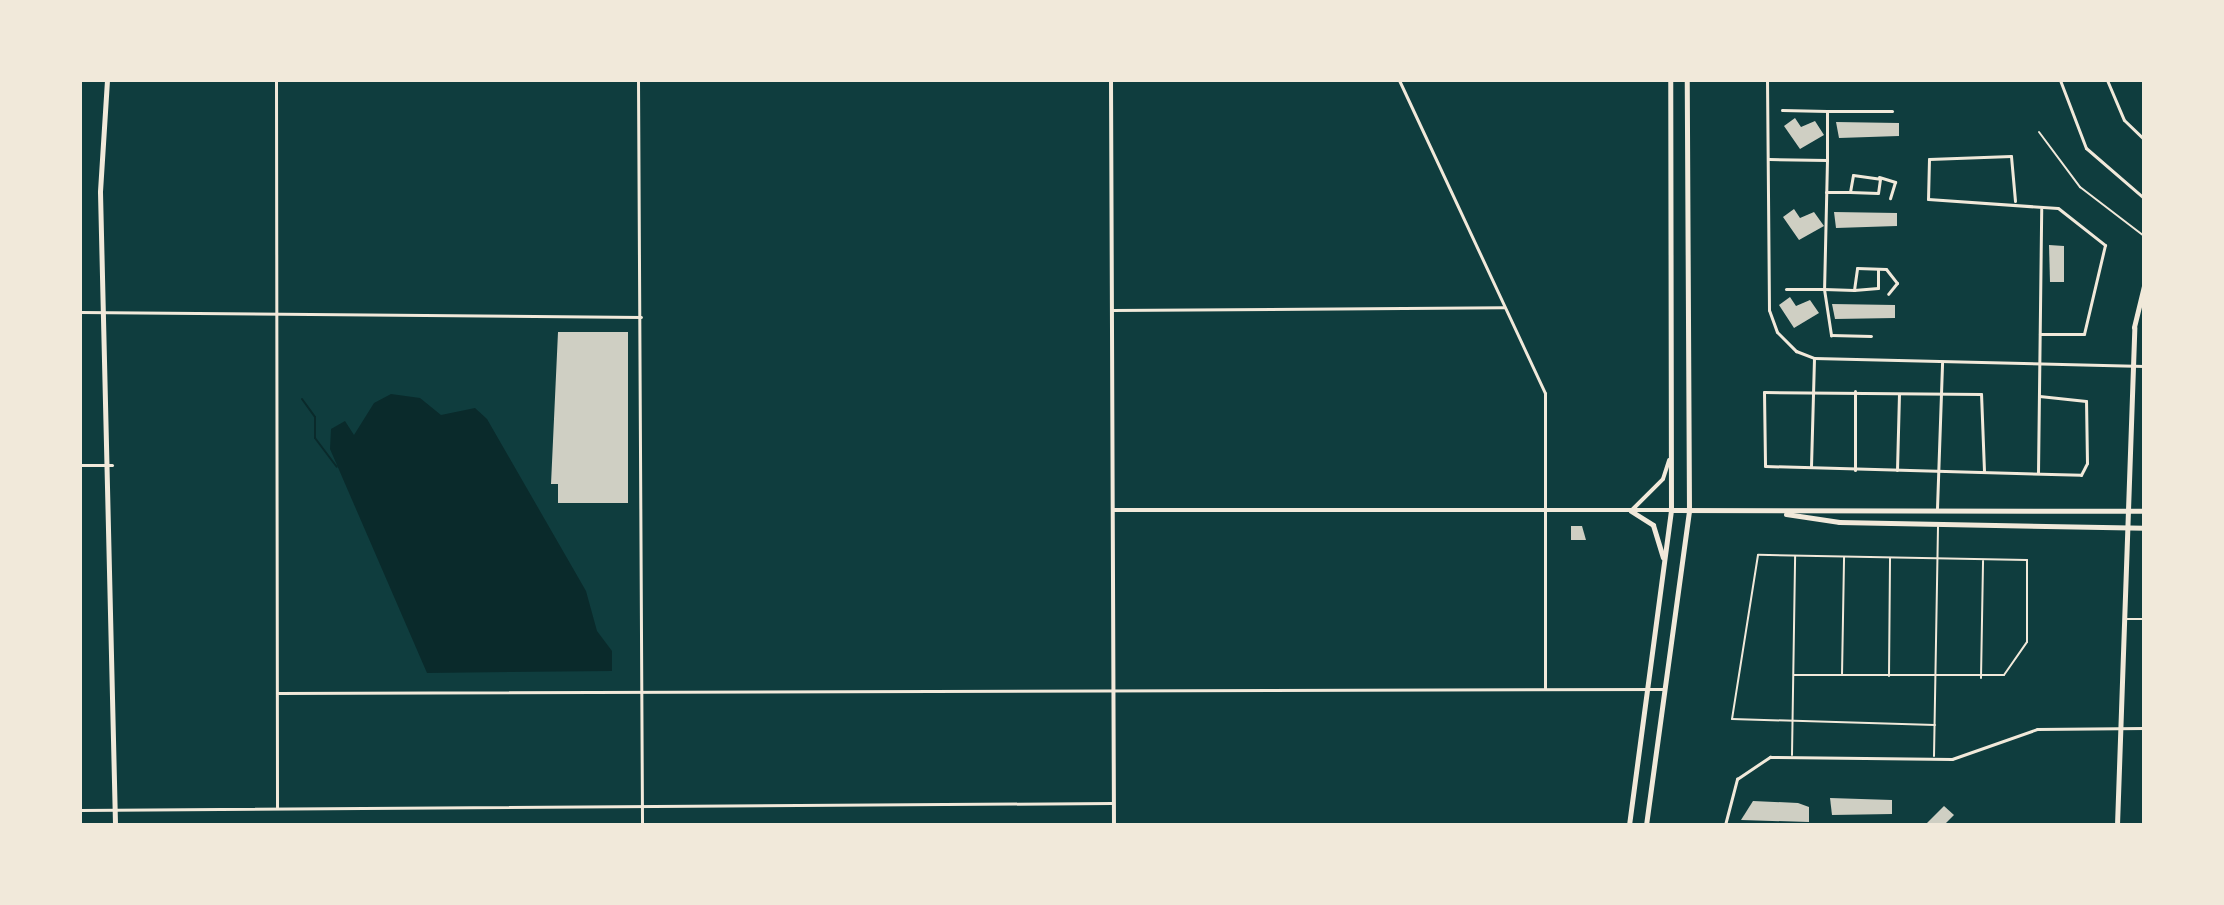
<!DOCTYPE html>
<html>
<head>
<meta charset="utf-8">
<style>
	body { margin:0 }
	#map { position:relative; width:2224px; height:905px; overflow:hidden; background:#0f3d3e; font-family:Signika,sans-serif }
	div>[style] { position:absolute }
	.water>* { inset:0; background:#0a2a2b }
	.stream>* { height:2px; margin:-1px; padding:0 1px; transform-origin:1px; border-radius:1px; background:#0a2a2b }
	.building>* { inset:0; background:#cfcfc3 }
	.service>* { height:2px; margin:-1px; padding:0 1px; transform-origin:1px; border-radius:1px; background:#f1e9da }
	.pedestrian>* { height:2px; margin:-1px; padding:0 1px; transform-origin:1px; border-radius:1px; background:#f1e9da }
	.minor>* { height:3px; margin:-1.5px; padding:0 1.5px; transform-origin:1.5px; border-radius:1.5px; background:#f1e9da }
	.tertiary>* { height:4px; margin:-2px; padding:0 2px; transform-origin:2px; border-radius:2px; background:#f1e9da }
	.secondary>* { height:5px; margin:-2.5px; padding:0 2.5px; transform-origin:2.5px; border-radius:2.5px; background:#f1e9da }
	.primary>* { height:5px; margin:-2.5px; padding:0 2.5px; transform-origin:2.5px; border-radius:2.5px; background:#f1e9da }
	span { translate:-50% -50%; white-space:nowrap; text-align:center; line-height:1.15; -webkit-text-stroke:8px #f1e9da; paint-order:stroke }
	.frame { position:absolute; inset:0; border:82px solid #f1e9da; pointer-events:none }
</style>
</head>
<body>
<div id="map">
	<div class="water">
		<i style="clip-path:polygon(391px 394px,420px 398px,441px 415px,475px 408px,487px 419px,586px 591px,597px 631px,612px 651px,612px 671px,427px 673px,330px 449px,331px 429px,345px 421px,354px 435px,374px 403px)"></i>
	</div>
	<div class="stream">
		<i style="left:302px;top:399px;width:22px;rotate:54deg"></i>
		<i style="left:315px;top:417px;width:21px;rotate:90deg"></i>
		<i style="left:315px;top:438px;width:36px;rotate:53deg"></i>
	</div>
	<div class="building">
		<i style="clip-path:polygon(1795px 118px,1801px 127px,1815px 121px,1824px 135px,1800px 149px,1784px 126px)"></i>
		<i style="clip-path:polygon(1836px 122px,1899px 123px,1899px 136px,1839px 138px)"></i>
		<i style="clip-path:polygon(1794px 209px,1800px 218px,1814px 212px,1824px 226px,1799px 240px,1783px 217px)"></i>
		<i style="clip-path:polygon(1834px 212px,1897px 213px,1897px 226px,1836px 228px)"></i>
		<i style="clip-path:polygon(2049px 245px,2064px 246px,2064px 282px,2050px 282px)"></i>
		<i style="clip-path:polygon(1790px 297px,1796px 306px,1810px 300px,1819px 313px,1794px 328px,1779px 305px)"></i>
		<i style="clip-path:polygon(1832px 304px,1895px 305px,1895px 318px,1835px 319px)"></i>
		<i style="clip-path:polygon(558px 332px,628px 332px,628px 503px,558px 503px,558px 484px,551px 484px)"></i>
		<i style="clip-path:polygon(1571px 526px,1582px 526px,1586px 540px,1571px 540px)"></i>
		<i style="clip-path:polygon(1830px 798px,1892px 800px,1892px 814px,1832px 815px)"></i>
		<i style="clip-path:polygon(1753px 801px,1798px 803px,1809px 807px,1809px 822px,1741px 820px)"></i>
		<i style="clip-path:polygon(1944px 806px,1954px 815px,1944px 825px,1925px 825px)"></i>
	</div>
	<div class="service">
		<i style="left:1794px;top:675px;width:210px"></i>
		<i style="left:2004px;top:675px;width:40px;rotate:-55.1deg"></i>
		<i style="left:2027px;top:642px;width:82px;rotate:-90deg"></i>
		<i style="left:2027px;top:560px;width:269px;rotate:-178.9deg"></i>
		<i style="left:1758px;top:555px;width:166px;rotate:99deg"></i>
		<i style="left:1732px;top:719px;width:203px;rotate:1.7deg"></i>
		<i style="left:1842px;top:675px;width:118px;rotate:-89deg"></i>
		<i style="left:1889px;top:676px;width:118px;rotate:-89.5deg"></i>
		<i style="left:1981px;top:678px;width:117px;rotate:-89deg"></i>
		<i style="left:1792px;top:755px;width:199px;rotate:-89.1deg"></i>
		<i style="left:1934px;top:756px;width:229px;rotate:-89deg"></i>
	</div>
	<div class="pedestrian">
		<i style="left:2039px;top:132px;width:69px;rotate:53.3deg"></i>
		<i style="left:2080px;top:187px;width:81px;rotate:37.4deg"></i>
		<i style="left:2125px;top:619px;width:19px"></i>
	</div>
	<div class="minor">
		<i style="left:276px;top:80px;width:728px;rotate:89.92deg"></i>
		<i style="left:638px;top:80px;width:745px;rotate:89.69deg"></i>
		<i style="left:1399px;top:80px;width:345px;rotate:65deg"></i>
		<i style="left:1545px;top:393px;width:295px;rotate:90deg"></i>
		<i style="left:1767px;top:80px;width:230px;rotate:89.5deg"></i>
		<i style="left:1769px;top:310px;width:23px;rotate:70deg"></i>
		<i style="left:1777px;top:332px;width:27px;rotate:45deg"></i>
		<i style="left:1796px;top:351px;width:19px;rotate:21deg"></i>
		<i style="left:1814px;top:358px;width:330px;rotate:1.4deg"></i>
		<i style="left:2060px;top:80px;width:73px;rotate:69.1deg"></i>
		<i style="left:2086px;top:148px;width:77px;rotate:40.8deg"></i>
		<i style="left:2107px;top:80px;width:43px;rotate:67deg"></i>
		<i style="left:2124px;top:120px;width:28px;rotate:44deg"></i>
		<i style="left:1827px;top:111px;width:65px"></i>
		<i style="left:1769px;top:159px;width:58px;rotate:1deg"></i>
		<i style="left:1827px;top:160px;width:49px;rotate:-90deg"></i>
		<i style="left:1827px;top:111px;width:45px;rotate:-178.7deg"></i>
		<i style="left:1827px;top:160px;width:129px;rotate:91.3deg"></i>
		<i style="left:1824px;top:289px;width:30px;rotate:2deg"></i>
		<i style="left:1854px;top:290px;width:22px;rotate:-82deg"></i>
		<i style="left:1857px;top:268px;width:29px;rotate:2deg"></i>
		<i style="left:1886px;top:269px;width:18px;rotate:52deg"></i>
		<i style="left:1897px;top:283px;width:14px;rotate:129deg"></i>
		<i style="left:1879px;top:177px;width:17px;rotate:17deg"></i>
		<i style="left:1895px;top:182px;width:17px;rotate:107deg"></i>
		<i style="left:1826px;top:192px;width:24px"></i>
		<i style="left:1850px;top:192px;width:17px;rotate:-80deg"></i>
		<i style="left:1853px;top:175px;width:27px;rotate:8deg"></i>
		<i style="left:1880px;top:179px;width:14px;rotate:98deg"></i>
		<i style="left:1878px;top:193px;width:28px;rotate:-178deg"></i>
		<i style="left:2015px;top:201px;width:45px;rotate:-95.1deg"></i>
		<i style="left:2011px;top:156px;width:82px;rotate:177.9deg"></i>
		<i style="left:1929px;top:159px;width:40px;rotate:91.4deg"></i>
		<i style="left:1928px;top:199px;width:130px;rotate:4deg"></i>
		<i style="left:2058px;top:208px;width:60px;rotate:38.2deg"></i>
		<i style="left:2105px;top:245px;width:91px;rotate:103.3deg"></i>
		<i style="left:2084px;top:334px;width:44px;rotate:180deg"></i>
		<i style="left:1786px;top:289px;width:38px"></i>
		<i style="left:1824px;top:289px;width:47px;rotate:81.3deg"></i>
		<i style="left:1831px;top:335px;width:40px;rotate:1.4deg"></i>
		<i style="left:1854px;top:290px;width:24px;rotate:-5deg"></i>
		<i style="left:1878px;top:288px;width:19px;rotate:-90deg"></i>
		<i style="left:1112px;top:310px;width:392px;rotate:-0.4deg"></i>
		<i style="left:80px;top:312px;width:561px;rotate:0.51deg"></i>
		<i style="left:80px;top:465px;width:32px"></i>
		<i style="left:1811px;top:466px;width:108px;rotate:-88.4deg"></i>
		<i style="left:1855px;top:470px;width:79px;rotate:-90deg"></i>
		<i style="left:1897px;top:470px;width:76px;rotate:-88.5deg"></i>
		<i style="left:1984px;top:471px;width:77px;rotate:-92.2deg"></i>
		<i style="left:1981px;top:394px;width:217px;rotate:-179.5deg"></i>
		<i style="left:1764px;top:392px;width:74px;rotate:89.2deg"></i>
		<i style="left:1765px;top:466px;width:316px;rotate:1.6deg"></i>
		<i style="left:2081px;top:475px;width:13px;rotate:-63deg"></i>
		<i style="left:2087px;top:463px;width:62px;rotate:-90.9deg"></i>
		<i style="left:2086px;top:401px;width:47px;rotate:-173.9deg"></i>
		<i style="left:2038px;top:473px;width:264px;rotate:-89.3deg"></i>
		<i style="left:1937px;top:508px;width:145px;rotate:-88deg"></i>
		<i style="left:278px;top:693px;width:1384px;rotate:-0.17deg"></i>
		<i style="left:80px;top:810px;width:1032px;rotate:-0.39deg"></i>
		<i style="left:1725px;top:825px;width:48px;rotate:-75.4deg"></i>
		<i style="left:1737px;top:779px;width:40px;rotate:-34deg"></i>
		<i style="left:1770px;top:757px;width:182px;rotate:0.6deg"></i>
		<i style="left:1952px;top:759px;width:90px;rotate:-19.4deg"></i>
		<i style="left:2037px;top:729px;width:107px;rotate:-0.5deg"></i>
	</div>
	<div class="tertiary">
		<i style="left:1111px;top:80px;width:745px;rotate:89.77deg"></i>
		<i style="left:1633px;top:509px;width:42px;rotate:-45deg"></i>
		<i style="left:1663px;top:479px;width:20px;rotate:-72deg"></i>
		<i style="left:1113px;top:510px;width:558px"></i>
	</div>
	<div class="secondary">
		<i style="left:107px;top:80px;width:112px;rotate:93.6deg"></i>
		<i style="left:100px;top:192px;width:633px;rotate:88.64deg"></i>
		<i style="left:1671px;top:510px;width:473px;rotate:0.1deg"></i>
		<i style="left:1786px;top:514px;width:54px;rotate:8.6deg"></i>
		<i style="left:1839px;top:522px;width:305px;rotate:1.1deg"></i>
		<i style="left:2117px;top:825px;width:498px;rotate:-88deg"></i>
		<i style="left:2134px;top:327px;width:42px;rotate:-76.3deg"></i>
	</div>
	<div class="primary">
		<i style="left:1631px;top:511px;width:26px;rotate:32deg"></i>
		<i style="left:1653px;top:525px;width:34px;rotate:73deg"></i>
		<i style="left:1629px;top:825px;width:318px;rotate:-82.4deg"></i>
		<i style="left:1671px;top:510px;width:430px;rotate:-90.1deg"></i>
		<i style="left:1646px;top:825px;width:317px;rotate:-82.2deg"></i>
		<i style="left:1689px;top:511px;width:431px;rotate:-90.3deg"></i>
	</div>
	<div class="frame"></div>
</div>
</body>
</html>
